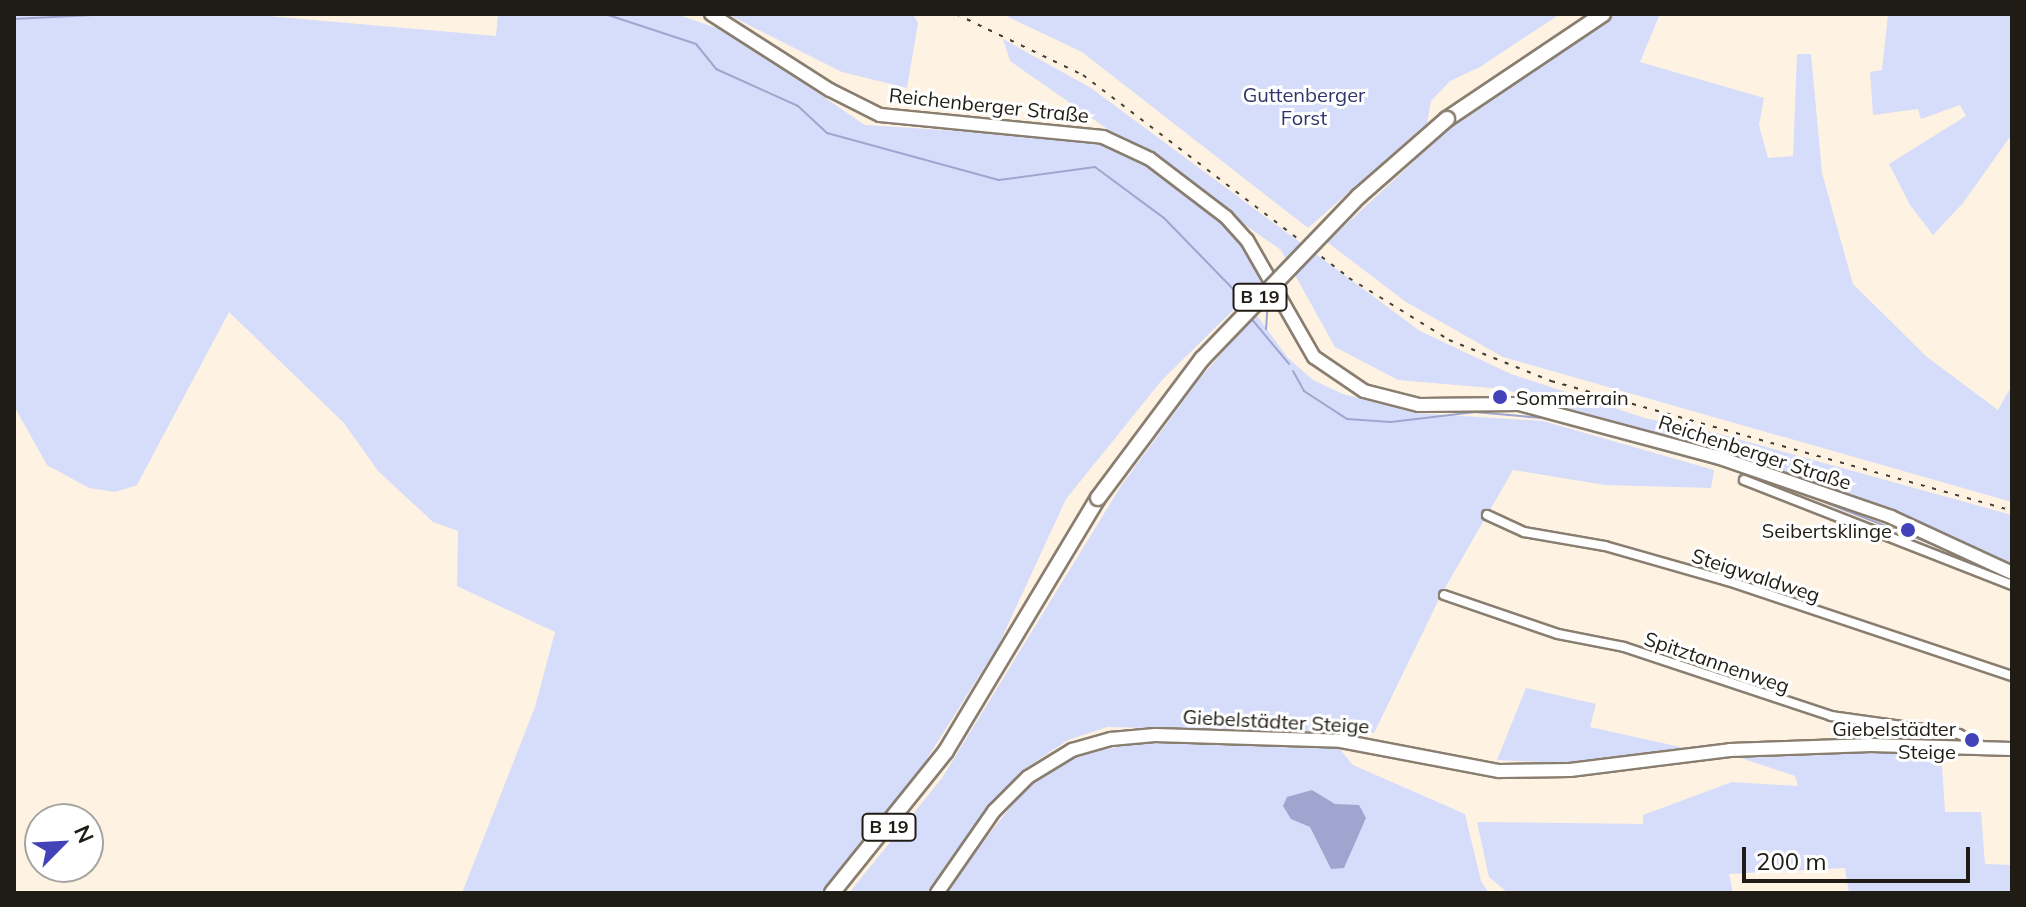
<!DOCTYPE html>
<html>
<head>
<meta charset="utf-8">
<style>
	body { margin:0 }
	#map { position:relative; width:2026px; height:907px; overflow:hidden; background:#fef2e2; font-family:Mulish,sans-serif }
	div>[style] { position:absolute }
	.green>* { inset:0; background:#d6ddfa }
	.water>* { inset:0; background:#9ea6d0 }
	.stream>* { height:2px; margin:-1px; padding:0 1px; transform-origin:1px; border-radius:1px; background:#9ea6d0 }
	.roads { filter:drop-shadow(2px 0 #897e70) drop-shadow(-2px 0 #897e70) drop-shadow(0 2px #897e70) drop-shadow(0 -2px #897e70) }
	.street>* { height:8px; margin:-4px; padding:0 4px; transform-origin:4px; border-radius:4px; background:#fff }
	.secondary>* { height:12px; margin:-6px; padding:0 6px; transform-origin:6px; border-radius:6px; background:#fff }
	.primary>* { height:14px; margin:-7px; padding:0 7px; transform-origin:7px; border-radius:7px; background:#fff }
	.rail>* { height:2px; margin-top:-1px; transform-origin:0; background:repeating-linear-gradient(90deg,#413c34 0 4px,transparent 0 12px) }
	.bridges { filter:drop-shadow(2px 0 #897e70) drop-shadow(-2px 0 #897e70) drop-shadow(0 2px #897e70) drop-shadow(0 -2px #897e70) }
	.primary-bridge>* { height:14px; margin:-7px; padding:0 7px; transform-origin:7px; border-radius:7px; background:#fff }
	.dots>* { width:22px; height:22px; translate:-50% -50%; box-sizing:border-box; border:4px solid #fff; border-radius:50% }
	span { translate:-50% -50%; white-space:nowrap; text-align:center; line-height:1.15; -webkit-text-stroke:6px #fff; paint-order:stroke }
	.shield-label span { padding:2px 6px; background:#fff; border:2px solid; border-radius:6px; -webkit-text-stroke-width:0 }
	.shield-label { font-size:18px; color:#1f1b15; font-weight:700 }
	.park-label { font-size:20px; color:#30356b }
	.street-label { font-size:20px; color:#1f1b15 }
	.poi-label { font-size:20px; color:#1f1b15 }
	.left { translate:0 -50%; text-align:left }
	.right { translate:-100% -50%; text-align:right }
	.frame { position:absolute; inset:0; border:16px solid #1f1b15; pointer-events:none }
	.north { position:absolute; left:24px; top:803px; width:80px; height:80px; box-sizing:border-box; background:#fff; border:2px solid #a5a4a1; border-radius:50%; rotate:66deg; font-size:22px; font-weight:700; line-height:32px; text-align:center; color:#1f1b15 }
	.north::after { content:''; display:block; margin:auto; width:28px; height:36px; background:#4343b9; clip-path:polygon(50% 0,100% 100%,50% 72%,0 100%) }
	.scale { position:absolute; left:1742px; top:847px; width:228px; height:36px; box-sizing:border-box; border:4px solid #1f1b15; border-top:0; padding-left:10px; font-size:24px; line-height:28px; white-space:nowrap; color:#1f1b15; -webkit-text-stroke:6px #fff; paint-order:stroke }
</style>
</head>
<body>
<div id="map">
	<div class="green">
		<i style="clip-path:polygon(14px 14px,244px 14px,496px 36px,498px 14px,676px 14px,728px 32px,865px 125px,1086px 139px,1151px 166px,1232px 230px,1264px 280px,1162px 380px,1066px 499px,999px 644px,925px 762px,821px 893px,462px 893px,535px 707px,555px 632px,457px 586px,458px 531px,433px 522px,378px 471px,344px 423px,229px 312px,137px 485px,115px 492px,89px 488px,47px 465px,14px 406px)"></i>
		<i style="clip-path:polygon(727px 14px,913px 14px,918px 23px,907px 88px,842px 72px)"></i>
		<i style="clip-path:polygon(1002px 14px,1560px 14px,1480px 67px,1450px 81px,1431px 101px,1427px 123px,1308px 228px,1082px 52px)"></i>
		<i style="clip-path:polygon(1617px 14px,1660px 14px,1640px 62px,1764px 98px,1759px 125px,1768px 158px,1793px 156px,1797px 54px,1811px 54px,1822px 173px,1853px 284px,1927px 357px,1998px 410px,2012px 385px,2012px 502px,1503px 357px,1406px 302px,1327px 242px,1448px 130px)"></i>
		<i style="clip-path:polygon(1888px 14px,2012px 14px,2012px 134px,1963px 203px,1933px 235px,1910px 205px,1889px 164px,1966px 116px,1960px 105px,1921px 119px,1918px 109px,1873px 115px,1870px 72px,1882px 70px)"></i>
		<i style="clip-path:polygon(1003px 39px,1091px 88px,1420px 331px,1511px 374px,1645px 418px,1716px 433px,2012px 515px,2012px 569px,1715px 451px,1503px 389px,1398px 380px,1335px 347px,1281px 250px,1010px 61px)"></i>
		<i style="clip-path:polygon(1256px 314px,1288px 358px,1313px 380px,1343px 394px,1416px 413px,1543px 421px,1714px 470px,1711px 488px,1605px 485px,1513px 470px,1442px 593px,1374px 733px,1107px 727px,1068px 740px,1023px 770px,990px 807px,931px 893px,849px 893px,942px 778px,1121px 486px,1200px 378px)"></i>
		<i style="clip-path:polygon(1526px 688px,1596px 704px,1590px 727px,1685px 748px,1569px 763px,1497px 760px)"></i>
		<i style="clip-path:polygon(1157px 740px,1338px 747px,1353px 765px,1465px 814px,1481px 881px,1489px 893px,943px 893px,1030px 782px,1073px 755px)"></i>
		<i style="clip-path:polygon(1941px 750px,1945px 812px,1981px 812px,1985px 864px,2012px 865px,2012px 893px,1849px 893px,1845px 868px,1729px 874px,1733px 893px,1508px 893px,1489px 877px,1477px 822px,1643px 824px,1643px 815px,1732px 782px,1798px 786px,1795px 776px,1732px 755px)"></i>
	</div>
	<div class="water">
		<i style="clip-path:polygon(1312px 790px,1335px 804px,1359px 805px,1366px 818px,1344px 868px,1331px 869px,1310px 827px,1291px 819px,1283px 806px,1287px 797px)"></i>
	</div>
	<div class="stream">
		<i style="left:605px;top:14px;width:96px;rotate:18.2deg"></i>
		<i style="left:696px;top:44px;width:32px;rotate:51deg"></i>
		<i style="left:716px;top:69px;width:90px;rotate:24.3deg"></i>
		<i style="left:798px;top:106px;width:40px;rotate:43deg"></i>
		<i style="left:827px;top:133px;width:178px;rotate:15.3deg"></i>
		<i style="left:999px;top:180px;width:97px;rotate:-7.7deg"></i>
		<i style="left:1095px;top:167px;width:86px;rotate:36.5deg"></i>
		<i style="left:1164px;top:218px;width:99px;rotate:45.8deg"></i>
		<i style="left:1233px;top:289px;width:23px;rotate:65deg"></i>
		<i style="left:14px;top:19px;width:98px;rotate:-2.9deg"></i>
		<i style="left:1250px;top:317px;width:61px;rotate:50.3deg"></i>
		<i style="left:1266px;top:329px;width:29px;rotate:-86deg"></i>
		<i style="left:1293px;top:371px;width:23px;rotate:61deg"></i>
		<i style="left:1304px;top:391px;width:51px;rotate:33.1deg"></i>
		<i style="left:1347px;top:419px;width:44px;rotate:3.9deg"></i>
		<i style="left:1391px;top:422px;width:85px;rotate:-6.8deg"></i>
		<i style="left:1475px;top:412px;width:67px;rotate:5.1deg"></i>
		<i style="left:1542px;top:418px;width:208px;rotate:15deg"></i>
		<i style="left:1783px;top:486px;width:181px;rotate:21.3deg"></i>
		<i style="left:1983px;top:566px;width:32px;rotate:26deg"></i>
	</div>
	<div class="roads">
		<div class="street">
			<i style="left:1744px;top:480px;width:288px;rotate:21.4deg"></i>
			<i style="left:1487px;top:515px;width:41px;rotate:24.7deg"></i>
			<i style="left:1524px;top:532px;width:82px;rotate:9.8deg"></i>
			<i style="left:1605px;top:546px;width:128px;rotate:15.9deg"></i>
			<i style="left:1728px;top:581px;width:299px;rotate:18.5deg"></i>
			<i style="left:1444px;top:595px;width:120px;rotate:18.9deg"></i>
			<i style="left:1558px;top:634px;width:67px;rotate:11.1deg"></i>
			<i style="left:1624px;top:647px;width:218px;rotate:18.4deg"></i>
			<i style="left:1831px;top:716px;width:129px;rotate:8deg"></i>
			<i style="left:1959px;top:734px;width:26px;rotate:28deg"></i>
		</div>
		<div class="secondary">
			<i style="left:711px;top:14px;width:141px;rotate:32.6deg"></i>
			<i style="left:830px;top:90px;width:56px;rotate:26.6deg"></i>
			<i style="left:880px;top:115px;width:224px;rotate:5.6deg"></i>
			<i style="left:1103px;top:137px;width:52px;rotate:25.1deg"></i>
			<i style="left:1150px;top:159px;width:96px;rotate:37.3deg"></i>
			<i style="left:1226px;top:217px;width:31px;rotate:48deg"></i>
			<i style="left:1247px;top:240px;width:135px;rotate:60.2deg"></i>
			<i style="left:1314px;top:357px;width:60px;rotate:34.2deg"></i>
			<i style="left:1364px;top:391px;width:57px;rotate:14.3deg"></i>
			<i style="left:1419px;top:405px;width:100px;rotate:-0.6deg"></i>
			<i style="left:1519px;top:404px;width:208px;rotate:15deg"></i>
			<i style="left:1720px;top:458px;width:181px;rotate:19deg"></i>
			<i style="left:1891px;top:517px;width:133px;rotate:24.8deg"></i>
			<i style="left:937px;top:893px;width:100px;rotate:-55.2deg"></i>
			<i style="left:994px;top:811px;width:48px;rotate:-45deg"></i>
			<i style="left:1028px;top:777px;width:52px;rotate:-31.5deg"></i>
			<i style="left:1072px;top:750px;width:41px;rotate:-15.8deg"></i>
			<i style="left:1111px;top:739px;width:44px;rotate:-5.2deg"></i>
			<i style="left:1155px;top:735px;width:186px;rotate:1.8deg"></i>
			<i style="left:1341px;top:741px;width:161px;rotate:10.8deg"></i>
			<i style="left:1499px;top:771px;width:71px;rotate:-0.8deg"></i>
			<i style="left:1570px;top:770px;width:161px;rotate:-7.1deg"></i>
			<i style="left:1730px;top:750px;width:141px;rotate:-2deg"></i>
			<i style="left:1871px;top:745px;width:141px;rotate:1.6deg"></i>
		</div>
		<div class="primary">
			<i style="left:1447px;top:119px;width:188px;rotate:-33.9deg"></i>
			<i style="left:832px;top:893px;width:182px;rotate:-51.2deg"></i>
			<i style="left:946px;top:751px;width:295px;rotate:-59deg"></i>
		</div>
	</div>
	<div class="rail">
		<i style="left:956px;top:14px;width:141px;rotate:25.7deg"></i>
		<i style="left:1083px;top:75px;width:335px;rotate:37.3deg"></i>
		<i style="left:1349px;top:278px;width:118px;rotate:31.8deg"></i>
		<i style="left:1449px;top:340px;width:110px;rotate:21.9deg"></i>
		<i style="left:1551px;top:381px;width:479px;rotate:15.7deg"></i>
	</div>
	<div class="bridges">
		<div class="primary-bridge">
			<i style="left:1098px;top:498px;width:174px;rotate:-53.2deg"></i>
			<i style="left:1202px;top:359px;width:226px;rotate:-46.1deg"></i>
			<i style="left:1359px;top:196px;width:117px;rotate:-41.2deg"></i>
		</div>
	</div>
	<div class="dots">
		<i style="left:1500px;top:397px;background:#4343b9"></i>
		<i style="left:1908px;top:530px;background:#4343b9"></i>
		<i style="left:1972px;top:740px;background:#4343b9"></i>
	</div>
	<div class="shield-label">
		<span style="left:1260px;top:297px">B 19</span>
		<span style="left:889px;top:827px">B 19</span>
	</div>
	<div class="park-label">
		<span style="left:1304px;top:106px">Guttenberger<br>Forst</span>
	</div>
	<div class="street-label">
		<span style="left:989px;top:105px;rotate:6deg">Reichenberger Straße</span>
		<span style="left:1755px;top:452px;rotate:18deg">Reichenberger Straße</span>
		<span style="left:1756px;top:575px;rotate:18deg">Steigwaldweg</span>
		<span style="left:1717px;top:662px;rotate:19deg">Spitztannenweg</span>
		<span style="left:1276px;top:721px;rotate:3deg">Giebelstädter Steige</span>
	</div>
	<div class="poi-label">
		<span class="left" style="left:1516px;top:397px">Sommerrain</span>
		<span class="right" style="left:1892px;top:530px">Seibertsklinge</span>
		<span class="right" style="left:1956px;top:740px">Giebelstädter<br>Steige</span>
	</div>
	<div class="frame"></div>
	<div class="north">N</div>
	<div class="scale">200 m</div>
</div>
</body>
</html>
